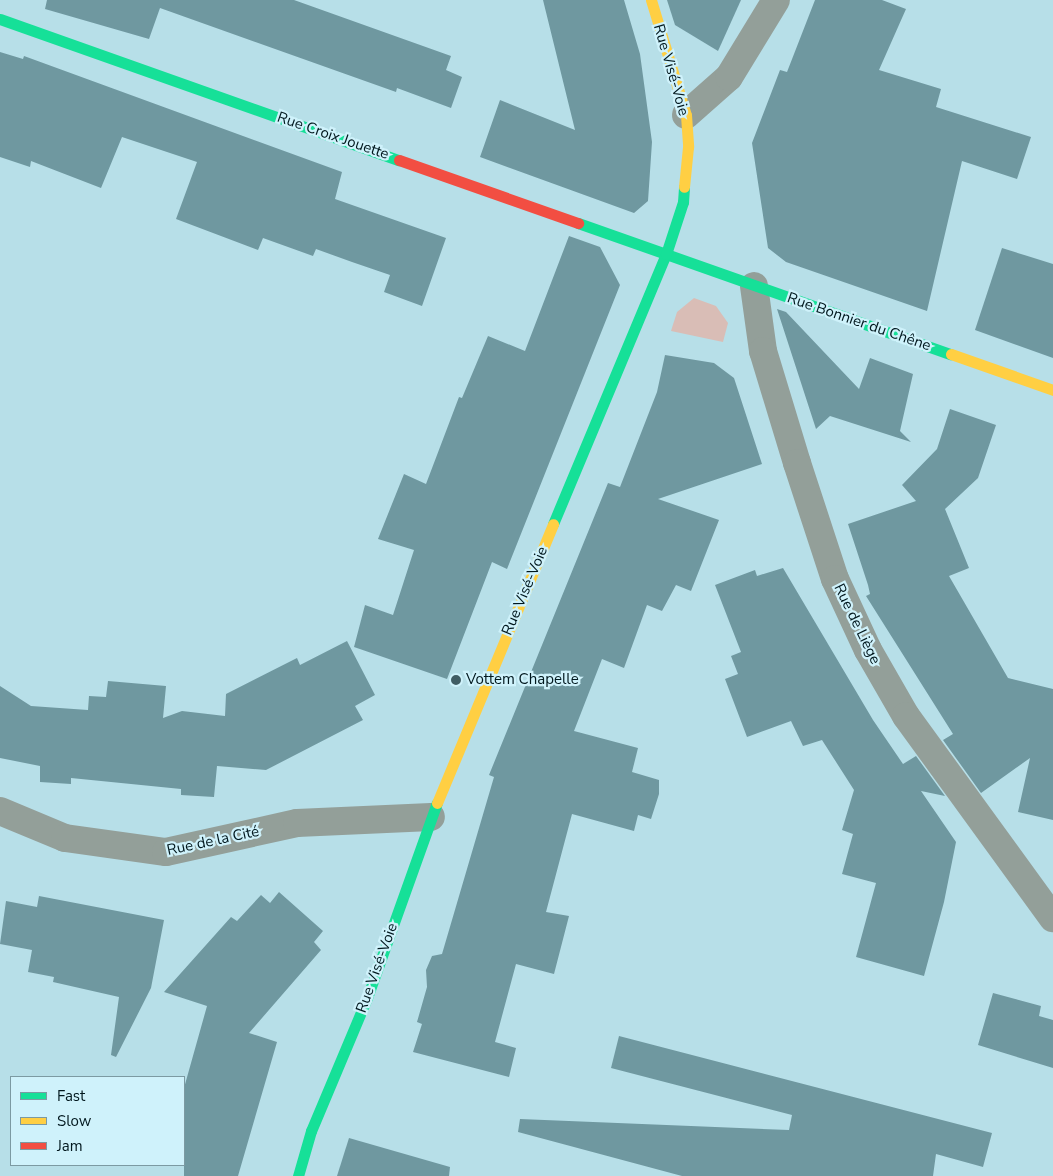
<!DOCTYPE html>
<html>
<head>
<meta charset="utf-8">
<style>
	body { margin:0 }
	#map { position:relative; width:1053px; height:1176px; overflow:hidden; background:#b7dfe8; font-family:"Nunito Sans",sans-serif }
	div>[style] { position:absolute }
	.green>* { inset:0; background:#d9bdb6 }
	.building>* { inset:0; background:#6f98a0 }
	.street>* { height:28px; margin:-14px; padding:0 14px; transform-origin:14px; border-radius:14px; background:#939f99 }
	.fast>* { height:11px; margin:-5.5px; padding:0 5.5px; transform-origin:5.5px; border-radius:5.5px; background:#16e098 }
	.slow>* { height:11px; margin:-5.5px; padding:0 5.5px; transform-origin:5.5px; border-radius:5.5px; background:#ffcf43 }
	.jam>* { height:11px; margin:-5.5px; padding:0 5.5px; transform-origin:5.5px; border-radius:5.5px; background:#f24e42 }
	.dots>* { width:14px; height:14px; translate:-50% -50%; box-sizing:border-box; border:2px solid #cff2fb; border-radius:50% }
	span { translate:-50% -50%; white-space:nowrap; text-align:center; line-height:1.15; -webkit-text-stroke:4.5px #cff2fb; paint-order:stroke }
	.street-label { font-size:15px; color:#00171d }
	.poi-label { font-size:15px; color:#00171d }
	.left { translate:0 -50%; text-align:left }
	.legend { position:absolute; left:10px; top:1076px; width:175px; height:90px; box-sizing:border-box; background:#cff2fb; border:1px solid #7c9aa2; margin:0; padding:6px 9px; list-style:none; font-size:15px; color:#00171d }
	.legend li { display:flex; align-items:center; gap:10px; height:25px }
	.legend b { width:25px; border:1px solid #7c9aa2 }
</style>
</head>
<body>
<div id="map">
	<div class="green">
		<i style="clip-path:polygon(694px 298px,716px 306px,728px 323px,723px 342px,671px 331px,677px 312px)"></i>
	</div>
	<div class="building">
		<i style="clip-path:polygon(47px 0,294px 0,451px 56px,446px 70px,462px 77px,451px 108px,397px 88px,396px 92px,160px 8px,149px 39px,45px 9px)"></i>
		<i style="clip-path:polygon(543px 0,624px 0,640px 54px,652px 142px,648px 201px,634px 213px,480px 157px,500px 100px,575px 130px)"></i>
		<i style="clip-path:polygon(667px 0,741px 0,718px 51px,675px 25px)"></i>
		<i style="clip-path:polygon(815px 0,882px 0,906px 9px,879px 70px,941px 89px,936px 107px,1031px 137px,1017px 179px,962px 161px,927px 311px,786px 262px,768px 248px,752px 143px,780px 70px,787px 72px)"></i>
		<i style="clip-path:polygon(0 52px,23px 59px,24px 56px,342px 172px,335px 199px,446px 238px,422px 306px,384px 292px,390px 275px,352px 262px,316px 249px,313px 256px,263px 238px,258px 250px,176px 219px,197px 162px,122px 137px,101px 188px,31px 161px,30px 167px,0 157px)"></i>
		<i style="clip-path:polygon(569px 236px,600px 247px,620px 285px,507px 569px,492px 562px,447px 679px,354px 647px,365px 605px,393px 615px,414px 550px,378px 539px,404px 474px,426px 484px,459px 397px,462px 398px,488px 336px,525px 351px)"></i>
		<i style="clip-path:polygon(1002px 248px,1053px 264px,1053px 358px,975px 330px)"></i>
		<i style="clip-path:polygon(777px 309px,786px 312px,859px 389px,870px 358px,913px 374px,900px 431px,911px 442px,830px 416px,816px 429px)"></i>
		<i style="clip-path:polygon(665px 355px,714px 363px,734px 378px,762px 464px,658px 499px,719px 520px,691px 591px,676px 585px,662px 611px,647px 605px,624px 668px,602px 659px,574px 731px,638px 748px,632px 772px,659px 780px,659px 794px,651px 819px,638px 815px,634px 831px,572px 814px,546px 912px,569px 916px,554px 974px,516px 964px,495px 1042px,516px 1048px,509px 1077px,413px 1052px,422px 1024px,417px 1022px,427px 987px,426px 970px,432px 956px,442px 954px,494px 777px,489px 775px,608px 483px,620px 487px,657px 392px)"></i>
		<i style="clip-path:polygon(950px 409px,996px 425px,978px 478px,945px 509px,969px 568px,949px 576px,1008px 678px,1053px 689px,1053px 820px,1018px 812px,1030px 758px,981px 793px,943px 740px,953px 734px,866px 596px,870px 594px,868px 585px,848px 524px,916px 501px,902px 485px,937px 449px)"></i>
		<i style="clip-path:polygon(783px 568px,873px 720px,903px 764px,916px 756px,945px 796px,921px 791px,956px 842px,944px 902px,924px 976px,856px 957px,876px 883px,842px 874px,853px 834px,842px 830px,854px 790px,822px 740px,803px 746px,791px 721px,747px 737px,725px 679px,738px 674px,731px 656px,741px 652px,715px 585px,755px 570px,757px 576px)"></i>
		<i style="clip-path:polygon(347px 641px,375px 695px,355px 706px,363px 720px,266px 770px,217px 766px,214px 797px,181px 795px,181px 789px,71px 778px,71px 784px,40px 782px,40px 766px,0 758px,0 686px,31px 706px,88px 710px,89px 696px,106px 697px,108px 681px,166px 686px,163px 718px,182px 711px,225px 716px,226px 694px,297px 658px,300px 665px)"></i>
		<i style="clip-path:polygon(279px 892px,323px 931px,314px 942px,321px 950px,249px 1033px,277px 1042px,238px 1176px,184px 1176px,184px 1088px,207px 1006px,164px 992px,231px 917px,237px 921px,261px 895px,270px 903px)"></i>
		<i style="clip-path:polygon(39px 896px,164px 920px,151px 988px,116px 1057px,111px 1055px,119px 997px,53px 982px,54px 977px,28px 972px,32px 950px,0 944px,6px 901px,37px 907px)"></i>
		<i style="clip-path:polygon(993px 993px,1041px 1006px,1039px 1016px,1053px 1020px,1053px 1068px,978px 1045px)"></i>
		<i style="clip-path:polygon(619px 1036px,992px 1133px,983px 1167px,936px 1154px,933px 1176px,682px 1176px,518px 1132px,520px 1119px,789px 1130px,792px 1115px,611px 1068px)"></i>
		<i style="clip-path:polygon(349px 1138px,450px 1167px,449px 1176px,337px 1176px)"></i>
	</div>
	<div class="street">
		<i style="left:686px;top:115px;width:57px;rotate:-41.5deg"></i>
		<i style="left:729px;top:77px;width:90px;rotate:-58.6deg"></i>
		<i style="left:754px;top:286px;width:66px;rotate:82.1deg"></i>
		<i style="left:763px;top:351px;width:117px;rotate:73.1deg"></i>
		<i style="left:797px;top:463px;width:122px;rotate:71.9deg"></i>
		<i style="left:835px;top:579px;width:78px;rotate:65.1deg"></i>
		<i style="left:868px;top:650px;width:76px;rotate:60.1deg"></i>
		<i style="left:906px;top:716px;width:250px;rotate:54deg"></i>
		<i style="left:0;top:811px;width:70px;rotate:22.6deg"></i>
		<i style="left:65px;top:838px;width:102px;rotate:7.9deg"></i>
		<i style="left:166px;top:852px;width:134px;rotate:-12.5deg"></i>
		<i style="left:297px;top:823px;width:134px;rotate:-2.6deg"></i>
	</div>
	<div class="fast">
		<i style="left:0;top:19px;width:423px;rotate:19.5deg"></i>
		<i style="left:578px;top:223px;width:395px;rotate:19.4deg"></i>
		<i style="left:553px;top:524px;width:293px;rotate:-67.3deg"></i>
		<i style="left:666px;top:254px;width:55px;rotate:-71.9deg"></i>
		<i style="left:683px;top:202px;width:15px;rotate:-86deg"></i>
		<i style="left:298px;top:1176px;width:47px;rotate:-73.9deg"></i>
		<i style="left:311px;top:1131px;width:144px;rotate:-67.2deg"></i>
		<i style="left:367px;top:998px;width:207px;rotate:-70.3deg"></i>
	</div>
	<div class="slow">
		<i style="left:651px;top:0;width:120px;rotate:73.1deg"></i>
		<i style="left:686px;top:115px;width:32px;rotate:86deg"></i>
		<i style="left:688px;top:147px;width:40px;rotate:95.7deg"></i>
		<i style="left:951px;top:354px;width:108px;rotate:19.4deg"></i>
		<i style="left:437px;top:803px;width:302px;rotate:-67.4deg"></i>
	</div>
	<div class="jam">
		<i style="left:399px;top:160px;width:190px;rotate:19.4deg"></i>
	</div>
	<div class="dots">
		<i style="left:456px;top:680px;background:#405d64"></i>
	</div>
	<div class="street-label">
		<span style="left:671px;top:70px;rotate:74deg">Rue Visé-Voie</span>
		<span style="left:333px;top:136px;rotate:19deg">Rue Croix Jouette</span>
		<span style="left:859px;top:322px;rotate:19deg">Rue Bonnier du Chêne</span>
		<span style="left:525px;top:591px;rotate:-67deg">Rue Visé-Voie</span>
		<span style="left:857px;top:624px;rotate:64deg">Rue de Liège</span>
		<span style="left:213px;top:841px;rotate:-12deg">Rue de la Cité</span>
		<span style="left:377px;top:968px;rotate:-70deg">Rue Visé-Voie</span>
	</div>
	<div class="poi-label">
		<span class="left" style="left:466px;top:680px">Vottem Chapelle</span>
	</div>
	<ul class="legend">
	<li><b style="height:6px;background:#16e098"></b>Fast</li>
	<li><b style="height:6px;background:#ffcf43"></b>Slow</li>
	<li><b style="height:6px;background:#f24e42"></b>Jam</li>
	</ul>
</div>
</body>
</html>
